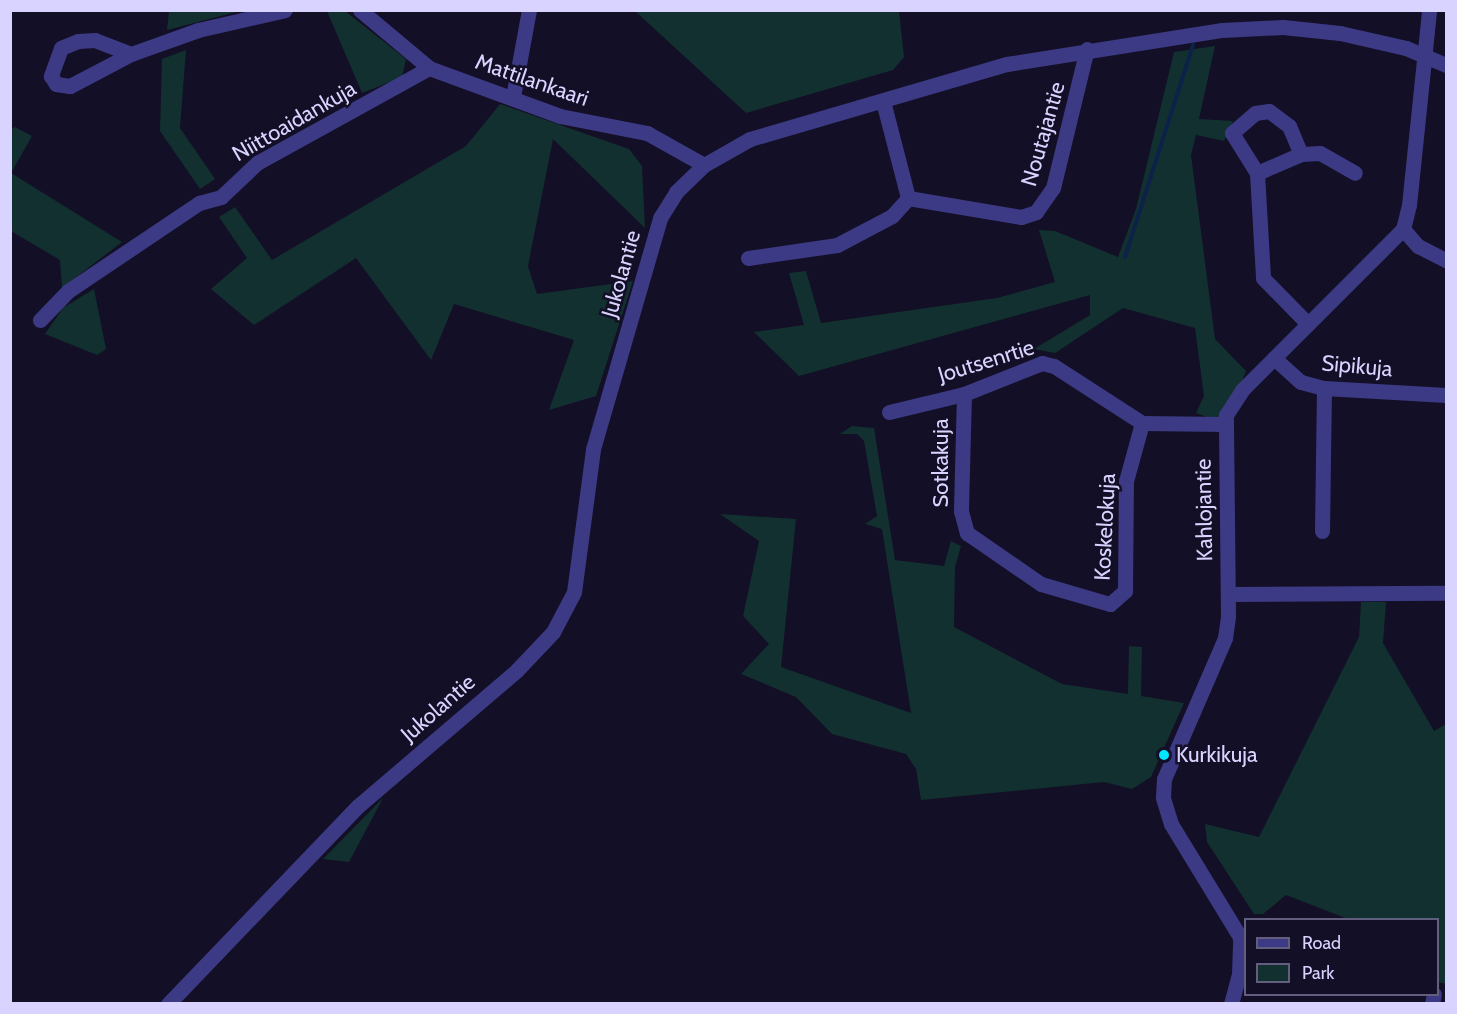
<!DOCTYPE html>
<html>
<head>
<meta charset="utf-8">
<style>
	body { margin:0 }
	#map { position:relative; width:1457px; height:1014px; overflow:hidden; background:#130f26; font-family:Cabin,sans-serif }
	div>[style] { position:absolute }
	.green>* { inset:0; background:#12302f }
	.stream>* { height:4px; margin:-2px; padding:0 2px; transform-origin:2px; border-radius:2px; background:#0c2248 }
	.minor>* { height:15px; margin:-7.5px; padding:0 7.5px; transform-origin:7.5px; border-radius:7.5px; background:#3d3a85 }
	.dots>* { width:16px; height:16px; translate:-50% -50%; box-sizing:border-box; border:3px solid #130f26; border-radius:50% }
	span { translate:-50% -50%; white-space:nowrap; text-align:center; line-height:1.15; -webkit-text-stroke:5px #130f26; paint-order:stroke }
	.street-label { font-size:22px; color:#d9d4ff }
	.poi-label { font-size:22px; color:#d9d4ff }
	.left { translate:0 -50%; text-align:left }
	.frame { position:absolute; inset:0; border:12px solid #d9d4ff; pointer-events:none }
	.legend { position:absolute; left:1244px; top:918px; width:195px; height:78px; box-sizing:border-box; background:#130f26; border:2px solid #625e7d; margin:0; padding:8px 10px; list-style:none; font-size:18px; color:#d9d4ff }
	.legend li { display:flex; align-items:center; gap:12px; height:30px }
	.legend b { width:30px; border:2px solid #625e7d }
</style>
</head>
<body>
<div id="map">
	<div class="green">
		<i style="clip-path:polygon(169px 11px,169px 10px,240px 11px,167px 30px)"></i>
		<i style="clip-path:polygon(327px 11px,345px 11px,406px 59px,402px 77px,362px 93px)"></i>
		<i style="clip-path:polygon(635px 11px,899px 11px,904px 57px,893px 70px,746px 113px)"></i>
		<i style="clip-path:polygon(1215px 46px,1199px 119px,1233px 121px,1224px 141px,1196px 135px,1191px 155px,1215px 339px,1246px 371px,1225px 424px,1196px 413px,1204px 396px,1195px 328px,1123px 308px,1055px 353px,1034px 349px,1090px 315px,1090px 295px,799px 376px,754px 332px,804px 325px,789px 273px,806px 271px,821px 323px,997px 298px,1055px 282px,1039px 230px,1055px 231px,1118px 257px,1136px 209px,1174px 52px)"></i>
		<i style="clip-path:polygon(186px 50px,180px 128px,215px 179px,200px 189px,160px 131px,162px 59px)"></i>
		<i style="clip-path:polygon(500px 104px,629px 149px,642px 166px,645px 228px,553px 139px,528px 266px,537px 294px,633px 281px,596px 396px,549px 410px,574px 340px,454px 304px,431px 360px,356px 258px,254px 325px,211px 289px,247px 258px,219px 217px,235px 207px,272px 260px,466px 146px)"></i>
		<i style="clip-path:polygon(15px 127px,32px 136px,11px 173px,122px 242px,62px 288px,60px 260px,11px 231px,10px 130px)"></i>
		<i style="clip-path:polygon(94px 289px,106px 349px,97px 355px,45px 334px,63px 308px)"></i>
		<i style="clip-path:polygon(852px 426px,874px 428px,895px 560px,944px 566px,951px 541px,961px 546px,955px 567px,954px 627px,1062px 684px,1128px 694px,1129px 646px,1142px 647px,1141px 696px,1184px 703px,1151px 777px,1132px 789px,1104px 782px,921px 800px,916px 769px,906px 754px,832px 734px,796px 697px,741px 674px,769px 644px,743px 616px,759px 541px,720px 514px,796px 519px,781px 667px,911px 713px,882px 529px,865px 524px,877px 516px,864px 441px,857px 434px,840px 434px)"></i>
		<i style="clip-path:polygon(1361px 602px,1386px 602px,1383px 643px,1434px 731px,1446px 724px,1446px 984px,1438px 982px,1438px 920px,1348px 919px,1286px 895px,1263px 914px,1254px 914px,1207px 842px,1205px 824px,1259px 837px,1359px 637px)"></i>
		<i style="clip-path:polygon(383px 798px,349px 862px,323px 859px)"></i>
	</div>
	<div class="stream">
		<i style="left:1125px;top:257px;width:223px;rotate:-72.2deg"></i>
	</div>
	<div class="minor">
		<i style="left:360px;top:10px;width:90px;rotate:40deg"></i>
		<i style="left:429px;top:68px;width:140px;rotate:20.1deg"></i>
		<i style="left:560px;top:116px;width:89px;rotate:11.1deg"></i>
		<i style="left:647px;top:133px;width:65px;rotate:29.3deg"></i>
		<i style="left:131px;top:54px;width:39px;rotate:-159deg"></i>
		<i style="left:95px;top:40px;width:17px;rotate:177deg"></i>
		<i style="left:78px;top:41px;width:18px;rotate:158deg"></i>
		<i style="left:61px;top:48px;width:30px;rotate:110deg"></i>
		<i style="left:51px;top:76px;width:9px;rotate:58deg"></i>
		<i style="left:56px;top:84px;width:14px;rotate:8deg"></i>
		<i style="left:70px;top:86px;width:69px;rotate:-27.7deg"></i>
		<i style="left:131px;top:54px;width:71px;rotate:-19.7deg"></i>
		<i style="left:198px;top:30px;width:89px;rotate:-12.9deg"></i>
		<i style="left:513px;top:97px;width:88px;rotate:-79.6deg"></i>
		<i style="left:883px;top:101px;width:100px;rotate:75.5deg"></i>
		<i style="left:1301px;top:154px;width:19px;rotate:-3deg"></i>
		<i style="left:1320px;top:153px;width:40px;rotate:29.7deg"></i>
		<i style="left:1257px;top:173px;width:47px;rotate:-122deg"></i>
		<i style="left:1232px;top:133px;width:30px;rotate:-41deg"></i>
		<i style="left:1255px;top:113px;width:14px;rotate:-8deg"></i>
		<i style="left:1269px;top:111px;width:25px;rotate:37deg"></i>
		<i style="left:1289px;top:126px;width:30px;rotate:67deg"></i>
		<i style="left:1301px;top:154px;width:48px;rotate:156.6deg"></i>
		<i style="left:1257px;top:173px;width:105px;rotate:86.7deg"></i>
		<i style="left:1263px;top:278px;width:64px;rotate:45.6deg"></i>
		<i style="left:908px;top:198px;width:115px;rotate:9.5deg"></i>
		<i style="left:1021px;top:217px;width:16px;rotate:-18deg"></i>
		<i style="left:1036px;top:212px;width:29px;rotate:-55deg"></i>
		<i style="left:1053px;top:188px;width:143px;rotate:-76.3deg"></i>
		<i style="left:1403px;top:229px;width:23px;rotate:49deg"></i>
		<i style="left:1418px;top:246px;width:31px;rotate:27deg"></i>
		<i style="left:748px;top:258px;width:90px;rotate:-8.3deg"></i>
		<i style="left:837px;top:245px;width:62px;rotate:-27.8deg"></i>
		<i style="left:892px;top:216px;width:24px;rotate:-48deg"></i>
		<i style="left:40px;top:320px;width:40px;rotate:-46deg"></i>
		<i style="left:68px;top:291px;width:158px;rotate:-33.9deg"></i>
		<i style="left:199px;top:203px;width:23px;rotate:-15deg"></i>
		<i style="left:221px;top:197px;width:50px;rotate:-43.4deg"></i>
		<i style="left:257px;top:163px;width:196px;rotate:-28.9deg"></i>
		<i style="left:1274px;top:358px;width:36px;rotate:42deg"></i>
		<i style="left:1301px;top:382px;width:24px;rotate:15deg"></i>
		<i style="left:1324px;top:388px;width:122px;rotate:3.3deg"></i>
		<i style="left:964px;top:394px;width:117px;rotate:91.5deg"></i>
		<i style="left:961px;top:511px;width:23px;rotate:75deg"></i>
		<i style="left:967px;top:533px;width:90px;rotate:34.6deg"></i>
		<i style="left:1041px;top:584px;width:72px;rotate:16.2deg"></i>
		<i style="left:1110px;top:604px;width:20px;rotate:-41deg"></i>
		<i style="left:1125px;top:591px;width:110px;rotate:-89.5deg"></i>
		<i style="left:1126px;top:481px;width:60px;rotate:-74.6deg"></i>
		<i style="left:889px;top:412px;width:77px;rotate:-13.5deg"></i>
		<i style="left:964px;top:394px;width:84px;rotate:-21.7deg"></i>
		<i style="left:1042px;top:363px;width:12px;rotate:14deg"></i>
		<i style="left:1054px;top:366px;width:105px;rotate:32.9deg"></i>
		<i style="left:1142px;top:423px;width:83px;rotate:0.7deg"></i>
		<i style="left:1322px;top:531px;width:143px;rotate:-89.2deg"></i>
		<i style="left:1228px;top:594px;width:218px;rotate:-0.3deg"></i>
		<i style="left:168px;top:1004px;width:274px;rotate:-46.2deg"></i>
		<i style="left:358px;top:806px;width:209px;rotate:-40.5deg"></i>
		<i style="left:517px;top:670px;width:52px;rotate:-46.5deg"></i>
		<i style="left:553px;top:632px;width:45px;rotate:-62.3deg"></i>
		<i style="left:574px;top:592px;width:144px;rotate:-82.4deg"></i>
		<i style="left:593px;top:449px;width:241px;rotate:-73.8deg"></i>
		<i style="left:660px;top:218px;width:31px;rotate:-58deg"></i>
		<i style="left:676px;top:192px;width:39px;rotate:-44deg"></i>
		<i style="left:704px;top:165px;width:53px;rotate:-29.5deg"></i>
		<i style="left:750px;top:139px;width:268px;rotate:-16.3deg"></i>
		<i style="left:1007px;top:64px;width:218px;rotate:-9deg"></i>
		<i style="left:1222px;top:30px;width:61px;rotate:-2.8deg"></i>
		<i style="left:1283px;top:27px;width:57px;rotate:6deg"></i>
		<i style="left:1340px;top:33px;width:68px;rotate:12.8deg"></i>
		<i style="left:1406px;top:48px;width:43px;rotate:23deg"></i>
		<i style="left:1231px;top:1004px;width:31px;rotate:-75deg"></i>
		<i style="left:1239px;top:974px;width:37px;rotate:-88deg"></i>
		<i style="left:1240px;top:937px;width:132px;rotate:-121.4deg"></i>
		<i style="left:1171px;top:824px;width:28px;rotate:-107deg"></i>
		<i style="left:1163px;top:797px;width:18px;rotate:-87deg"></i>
		<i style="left:1164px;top:779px;width:154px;rotate:-66.6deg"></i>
		<i style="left:1225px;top:638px;width:22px;rotate:-82deg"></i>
		<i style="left:1228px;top:616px;width:201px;rotate:-90.6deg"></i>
		<i style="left:1226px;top:415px;width:30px;rotate:-57deg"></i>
		<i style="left:1242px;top:390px;width:228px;rotate:-45deg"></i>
		<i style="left:1403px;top:229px;width:25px;rotate:-76deg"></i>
		<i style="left:1409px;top:205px;width:196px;rotate:-84.1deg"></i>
		<i style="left:1432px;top:1004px;width:10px;rotate:-79deg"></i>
	</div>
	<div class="dots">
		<i style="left:1164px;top:755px;background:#00e5ff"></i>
	</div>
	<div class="street-label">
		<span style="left:532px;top:80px;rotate:19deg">Mattilankaari</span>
		<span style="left:294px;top:121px;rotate:-30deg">Niittoaidankuja</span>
		<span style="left:1043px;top:134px;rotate:-74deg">Noutajantie</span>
		<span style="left:621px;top:274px;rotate:-74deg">Jukolantie</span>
		<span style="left:986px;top:361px;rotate:-17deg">Joutsenrtie</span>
		<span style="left:1357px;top:366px;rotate:5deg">Sipikuja</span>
		<span style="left:941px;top:463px;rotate:-90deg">Sotkakuja</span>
		<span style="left:1204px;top:510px;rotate:-91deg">Kahlojantie</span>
		<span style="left:1105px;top:527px;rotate:-87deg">Koskelokuja</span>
		<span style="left:438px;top:708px;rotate:-41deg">Jukolantie</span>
	</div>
	<div class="poi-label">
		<span class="left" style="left:1176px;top:755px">Kurkikuja</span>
	</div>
	<div class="frame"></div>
	<ul class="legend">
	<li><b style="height:8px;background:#3d3a85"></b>Road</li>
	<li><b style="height:16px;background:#12302f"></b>Park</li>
	</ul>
</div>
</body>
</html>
